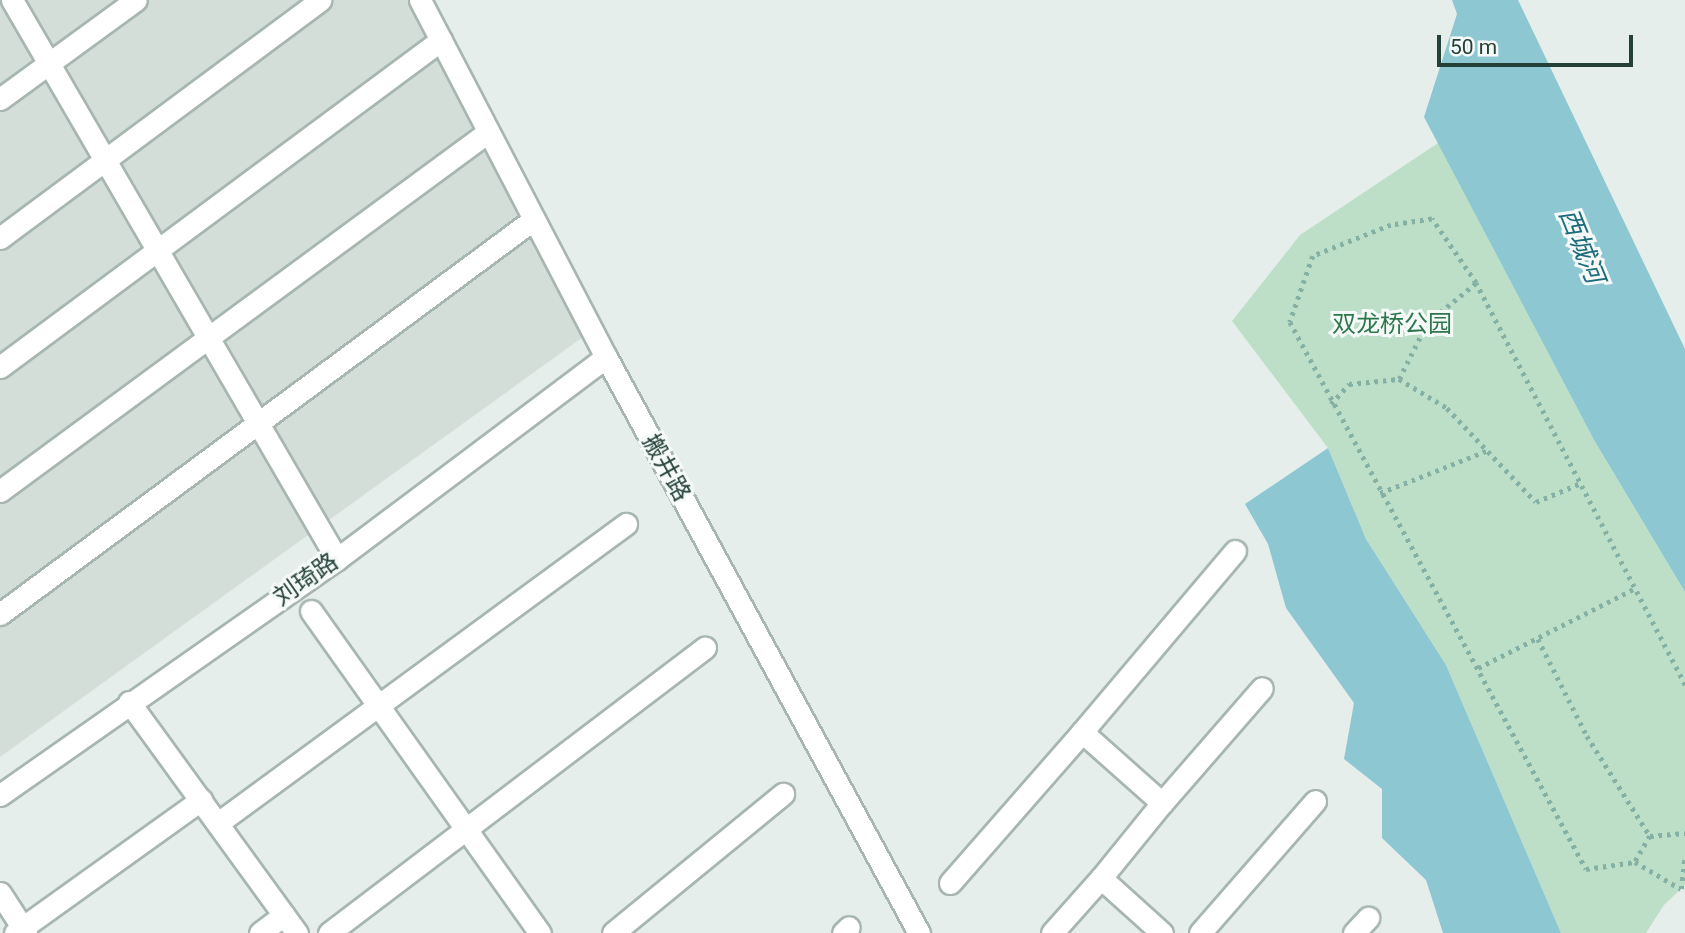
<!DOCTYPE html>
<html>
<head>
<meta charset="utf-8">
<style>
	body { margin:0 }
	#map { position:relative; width:1685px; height:933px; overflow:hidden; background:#e5eeea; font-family:Roboto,"Noto Sans SC",sans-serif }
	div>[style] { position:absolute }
	.built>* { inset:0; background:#d3ded9 }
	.green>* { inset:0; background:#bedfc7 }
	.water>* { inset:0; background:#8dc7d2 }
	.path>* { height:4.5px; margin-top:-2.25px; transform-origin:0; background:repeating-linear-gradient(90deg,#85b1a4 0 3.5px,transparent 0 8.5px) }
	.roads { filter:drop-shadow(2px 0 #a7b6b1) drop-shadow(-2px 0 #a7b6b1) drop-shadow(0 2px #a7b6b1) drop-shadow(0 -2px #a7b6b1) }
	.minor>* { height:21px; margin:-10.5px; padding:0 10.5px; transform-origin:10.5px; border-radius:10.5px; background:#fff }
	span { translate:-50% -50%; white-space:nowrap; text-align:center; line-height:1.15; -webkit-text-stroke:6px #f5faf8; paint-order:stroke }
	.park-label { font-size:24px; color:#2d774b }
	.street-label { font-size:24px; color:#244039 }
	.water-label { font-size:26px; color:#1d6b7d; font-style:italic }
	.scale { position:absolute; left:1437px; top:35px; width:196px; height:32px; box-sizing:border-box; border:4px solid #244039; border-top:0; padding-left:9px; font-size:21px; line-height:24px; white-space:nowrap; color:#244039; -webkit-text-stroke:5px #f5faf8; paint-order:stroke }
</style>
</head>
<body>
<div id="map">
	<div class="built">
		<i style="clip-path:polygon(0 0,415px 0,590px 332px,0 757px)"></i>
	</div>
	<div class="green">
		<i style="clip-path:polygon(1438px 143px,1594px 440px,1685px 592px,1685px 885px,1664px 905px,1646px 933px,1561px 933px,1446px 665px,1366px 539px,1328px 448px,1232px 321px,1300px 235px)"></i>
	</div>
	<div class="water">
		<i style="clip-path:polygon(1452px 0,1518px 0,1685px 349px,1685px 592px,1594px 440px,1424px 117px,1457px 14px)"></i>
		<i style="clip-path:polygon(1328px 448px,1366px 539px,1446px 665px,1561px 933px,1443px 933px,1426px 880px,1382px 838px,1382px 789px,1344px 759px,1354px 703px,1286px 608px,1268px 544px,1245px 504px)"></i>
	</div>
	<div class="path">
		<i style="left:1399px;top:379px;width:63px;rotate:-63.4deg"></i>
		<i style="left:1427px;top:323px;width:63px;rotate:-39.2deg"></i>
		<i style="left:1331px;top:404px;width:27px;rotate:-48deg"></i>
		<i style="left:1349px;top:384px;width:50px;rotate:-5.7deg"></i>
		<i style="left:1399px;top:379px;width:56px;rotate:31.1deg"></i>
		<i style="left:1447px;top:408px;width:129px;rotate:46.6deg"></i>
		<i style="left:1536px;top:502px;width:49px;rotate:-22.9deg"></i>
		<i style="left:1380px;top:493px;width:114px;rotate:-21.6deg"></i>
		<i style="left:1538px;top:639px;width:109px;rotate:63.2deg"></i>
		<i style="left:1587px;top:736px;width:118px;rotate:57.8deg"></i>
		<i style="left:1650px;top:836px;width:30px;rotate:120deg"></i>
		<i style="left:1478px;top:668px;width:177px;rotate:-26.9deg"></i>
		<i style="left:1685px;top:685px;width:453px;rotate:-117.5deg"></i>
		<i style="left:1476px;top:283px;width:78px;rotate:-124.5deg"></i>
		<i style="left:1432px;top:219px;width:41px;rotate:171.7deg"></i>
		<i style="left:1391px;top:225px;width:84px;rotate:158.3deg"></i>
		<i style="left:1313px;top:256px;width:70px;rotate:109.2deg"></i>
		<i style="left:1290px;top:322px;width:622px;rotate:61.58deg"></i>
		<i style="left:1586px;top:869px;width:49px;rotate:-8.1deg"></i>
		<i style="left:1635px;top:862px;width:53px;rotate:30.4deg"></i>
		<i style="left:1681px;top:889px;width:32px;rotate:-83deg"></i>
		<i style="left:1650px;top:836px;width:35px;rotate:-5deg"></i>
	</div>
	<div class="roads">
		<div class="minor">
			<i style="left:12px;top:0;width:647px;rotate:59.83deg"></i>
			<i style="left:420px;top:0;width:403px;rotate:62.5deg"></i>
			<i style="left:606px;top:357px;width:656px;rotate:61.48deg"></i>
			<i style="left:0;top:99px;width:168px;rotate:-36.1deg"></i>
			<i style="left:0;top:238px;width:399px;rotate:-36.6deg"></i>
			<i style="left:0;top:367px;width:549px;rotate:-36.56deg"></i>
			<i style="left:0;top:491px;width:606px;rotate:-36.34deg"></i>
			<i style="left:311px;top:611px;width:395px;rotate:54.6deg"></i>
			<i style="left:0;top:614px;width:664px;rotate:-36.49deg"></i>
			<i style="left:129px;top:702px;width:286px;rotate:54deg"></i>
			<i style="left:0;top:795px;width:411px;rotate:-35deg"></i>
			<i style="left:337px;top:559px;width:336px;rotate:-36.9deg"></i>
			<i style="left:1162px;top:803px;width:152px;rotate:-49deg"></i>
			<i style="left:218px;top:823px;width:506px;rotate:-36.24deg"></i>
			<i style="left:950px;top:883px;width:201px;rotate:-48.8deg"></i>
			<i style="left:0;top:893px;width:48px;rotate:57deg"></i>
			<i style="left:15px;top:933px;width:229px;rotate:-35.6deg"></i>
			<i style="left:260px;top:933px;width:30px;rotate:-37deg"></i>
			<i style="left:329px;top:933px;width:472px;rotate:-37.2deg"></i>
			<i style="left:613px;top:933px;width:220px;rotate:-39.3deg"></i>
			<i style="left:843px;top:933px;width:8px;rotate:-45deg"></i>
			<i style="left:1052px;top:933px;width:74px;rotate:-48.3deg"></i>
			<i style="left:1162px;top:933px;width:82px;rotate:-138deg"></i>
			<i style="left:1101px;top:878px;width:97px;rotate:-50.9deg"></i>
			<i style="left:1162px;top:803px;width:107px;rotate:-138.4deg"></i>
			<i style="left:1082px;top:732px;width:237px;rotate:-49.8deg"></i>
			<i style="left:1200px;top:933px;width:175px;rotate:-48.9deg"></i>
			<i style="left:1354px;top:933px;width:21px;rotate:-47deg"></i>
		</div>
	</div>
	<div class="park-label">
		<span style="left:1392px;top:325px">双龙桥公园</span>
	</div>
	<div class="street-label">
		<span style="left:666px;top:468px;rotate:61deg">搬井路</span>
		<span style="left:306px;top:580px;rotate:-35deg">刘琦路</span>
	</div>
	<div class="water-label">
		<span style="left:1581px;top:246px;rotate:68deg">西城河</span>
	</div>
	<div class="scale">50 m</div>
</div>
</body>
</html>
